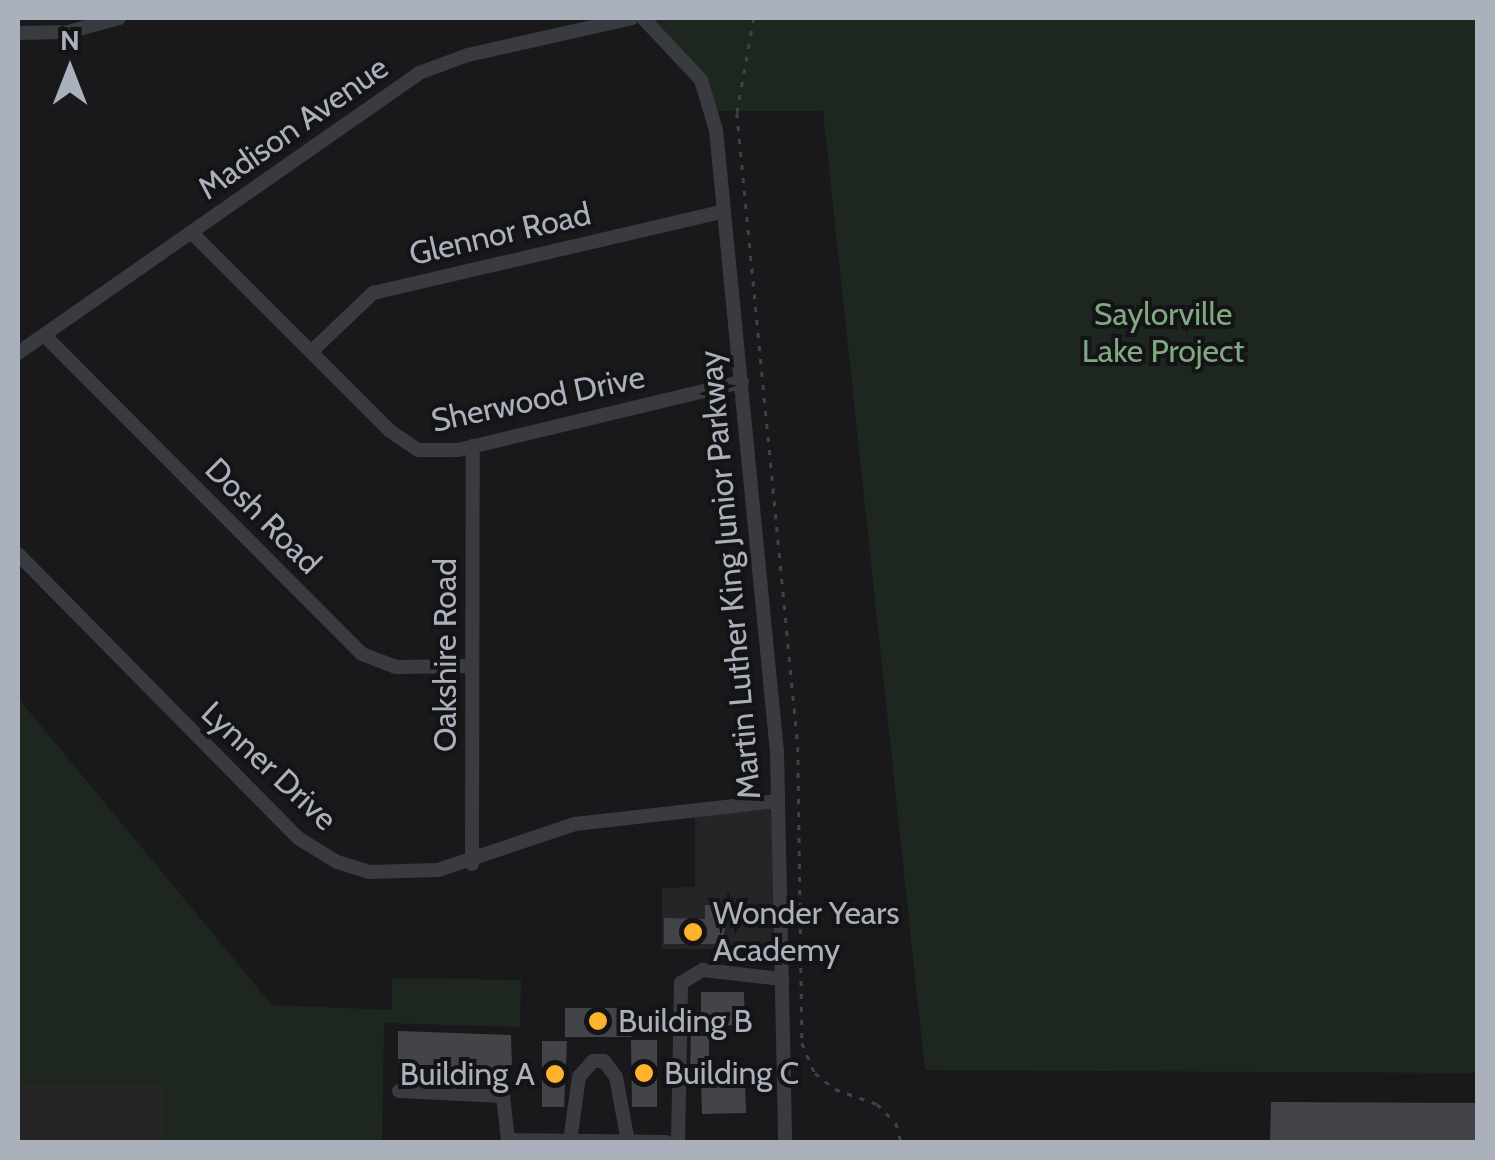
<!DOCTYPE html>
<html>
<head>
<meta charset="utf-8">
<style>
	body { margin:0 }
	#map { position:relative; width:1495px; height:1160px; overflow:hidden; background:#19191b; font-family:Cabin,sans-serif }
	div>[style] { position:absolute }
	.built>* { inset:0; background:#252528 }
	.green>* { inset:0; background:#1e271f }
	.building>* { inset:0; background:#434448 }
	.path>* { height:2.5px; margin-top:-1.25px; transform-origin:0; background:repeating-linear-gradient(90deg,#3f4248 0 5px,transparent 0 13px) }
	.minor>* { height:14px; margin:-7px; padding:0 7px; transform-origin:7px; border-radius:7px; background:#393b41 }
	.dots>* { width:28px; height:28px; translate:-50% -50%; box-sizing:border-box; border:5px solid #141416; border-radius:50% }
	span { translate:-50% -50%; white-space:nowrap; text-align:center; line-height:1.15; -webkit-text-stroke:8px #141416; paint-order:stroke }
	.street-label { font-size:32px; color:#aab0bc }
	.park-label { font-size:32px; color:#80a881 }
	.poi-label { font-size:32px; color:#aab0bc }
	.left { translate:0 -50%; text-align:left }
	.right { translate:-100% -50%; text-align:right }
	.frame { position:absolute; inset:0; border:20px solid #aab0bc; pointer-events:none }
	.north { position:absolute; left:20px; top:20px; width:100px; height:100px; -webkit-text-stroke:8px #141416; paint-order:stroke; rotate:0deg; font-size:28px; font-weight:700; line-height:40px; text-align:center; color:#aab0bc }
	.north::after { content:''; display:block; margin:auto; width:35px; height:45px; background:#aab0bc; clip-path:polygon(50% 0,100% 100%,50% 72%,0 100%) }
</style>
</head>
<body>
<div id="map">
	<div class="built">
		<i style="clip-path:polygon(778px 801px,781px 949px,662px 949px,662px 888px,695px 887px,695px 809px)"></i>
		<i style="clip-path:polygon(18px 1085px,163px 1085px,165px 1141px,666px 1142px,18px 1142px)"></i>
	</div>
	<div class="green">
		<i style="clip-path:polygon(643px 18px,1477px 18px,1477px 1073px,925px 1070px,823px 111px,712px 111px,710px 99px)"></i>
		<i style="clip-path:polygon(18px 698px,272px 1005px,392px 1010px,392px 978px,521px 980px,520px 1027px,384px 1023px,382px 1140px,164px 1141px,163px 1085px,18px 1085px)"></i>
	</div>
	<div class="building">
		<i style="clip-path:polygon(705px 905px,729px 905px,722px 944px,664px 944px,664px 918px,705px 919px)"></i>
		<i style="clip-path:polygon(701px 992px,744px 992px,745px 1025px,701px 1026px)"></i>
		<i style="clip-path:polygon(565px 1008px,630px 1008px,631px 1037px,565px 1037px)"></i>
		<i style="clip-path:polygon(691px 1030px,709px 1030px,709px 1075px,690px 1073px)"></i>
		<i style="clip-path:polygon(398px 1031px,511px 1035px,512px 1069px,398px 1065px)"></i>
		<i style="clip-path:polygon(631px 1040px,657px 1040px,657px 1107px,632px 1107px)"></i>
		<i style="clip-path:polygon(542px 1041px,567px 1041px,564px 1107px,542px 1107px)"></i>
		<i style="clip-path:polygon(745px 1080px,746px 1113px,702px 1114px,701px 1081px)"></i>
		<i style="clip-path:polygon(1271px 1102px,1478px 1103px,1478px 1142px,1270px 1142px)"></i>
	</div>
	<div class="path">
		<i style="left:754px;top:18px;width:97px;rotate:100.1deg"></i>
		<i style="left:737px;top:113px;width:637px;rotate:84.5deg"></i>
		<i style="left:798px;top:747px;width:296px;rotate:89.2deg"></i>
		<i style="left:802px;top:1043px;width:33px;rotate:67deg"></i>
		<i style="left:815px;top:1073px;width:26px;rotate:39deg"></i>
		<i style="left:835px;top:1089px;width:45px;rotate:19.7deg"></i>
		<i style="left:877px;top:1104px;width:27px;rotate:45deg"></i>
		<i style="left:896px;top:1123px;width:20px;rotate:75deg"></i>
	</div>
	<div class="minor">
		<i style="left:643px;top:18px;width:85px;rotate:46.9deg"></i>
		<i style="left:701px;top:80px;width:52px;rotate:73.3deg"></i>
		<i style="left:716px;top:130px;width:625px;rotate:84.4deg"></i>
		<i style="left:777px;top:752px;width:390px;rotate:88.8deg"></i>
		<i style="left:18px;top:33px;width:50px;rotate:-1.1deg"></i>
		<i style="left:68px;top:32px;width:53px;rotate:-15.4deg"></i>
		<i style="left:192px;top:233px;width:280px;rotate:45deg"></i>
		<i style="left:390px;top:431px;width:34px;rotate:34deg"></i>
		<i style="left:418px;top:450px;width:40px"></i>
		<i style="left:458px;top:450px;width:292px;rotate:-13.5deg"></i>
		<i style="left:45px;top:336px;width:449px;rotate:45.1deg"></i>
		<i style="left:362px;top:654px;width:36px;rotate:21deg"></i>
		<i style="left:396px;top:667px;width:76px;rotate:-0.8deg"></i>
		<i style="left:311px;top:352px;width:86px;rotate:-43.6deg"></i>
		<i style="left:373px;top:293px;width:360px;rotate:-13.1deg"></i>
		<i style="left:18px;top:353px;width:489px;rotate:-34.9deg"></i>
		<i style="left:419px;top:73px;width:52px;rotate:-20.2deg"></i>
		<i style="left:468px;top:55px;width:168px;rotate:-12.7deg"></i>
		<i style="left:18px;top:554px;width:399px;rotate:45.4deg"></i>
		<i style="left:298px;top:838px;width:46px;rotate:31.6deg"></i>
		<i style="left:337px;top:862px;width:34px;rotate:17deg"></i>
		<i style="left:370px;top:872px;width:68px;rotate:-1.7deg"></i>
		<i style="left:438px;top:870px;width:145px;rotate:-18.6deg"></i>
		<i style="left:575px;top:824px;width:204px;rotate:-6.5deg"></i>
		<i style="left:472px;top:864px;width:418px;rotate:-89.9deg"></i>
		<i style="left:399px;top:1091px;width:104px;rotate:2.8deg"></i>
		<i style="left:503px;top:1096px;width:44px;rotate:83.5deg"></i>
		<i style="left:508px;top:1140px;width:158px;rotate:0.7deg"></i>
		<i style="left:570px;top:1141px;width:65px;rotate:-82deg"></i>
		<i style="left:579px;top:1077px;width:21px;rotate:-49deg"></i>
		<i style="left:593px;top:1061px;width:11px"></i>
		<i style="left:604px;top:1061px;width:20px;rotate:53deg"></i>
		<i style="left:616px;top:1077px;width:66px;rotate:79.5deg"></i>
		<i style="left:678px;top:1142px;width:159px;rotate:-88.9deg"></i>
		<i style="left:681px;top:983px;width:26px;rotate:-31deg"></i>
		<i style="left:703px;top:970px;width:80px;rotate:6.5deg"></i>
	</div>
	<div class="dots">
		<i style="left:693px;top:932px;background:#ffb32d"></i>
		<i style="left:598px;top:1021px;background:#ffb32d"></i>
		<i style="left:644px;top:1073px;background:#ffb32d"></i>
		<i style="left:555px;top:1074px;background:#ffb32d"></i>
	</div>
	<div class="street-label">
		<span style="left:293px;top:128px;rotate:-35deg">Madison Avenue</span>
		<span style="left:500px;top:234px;rotate:-13deg">Glennor Road</span>
		<span style="left:538px;top:399px;rotate:-12deg">Sherwood Drive</span>
		<span style="left:263px;top:516px;rotate:45deg">Dosh Road</span>
		<span style="left:730px;top:575px;rotate:-95deg">Martin Luther King Junior Parkway</span>
		<span style="left:445px;top:655px;rotate:-90deg">Oakshire Road</span>
		<span style="left:269px;top:766px;rotate:43deg">Lynner Drive</span>
	</div>
	<div class="park-label">
		<span style="left:1163px;top:333px">Saylorville<br>Lake Project</span>
	</div>
	<div class="poi-label">
		<span class="left" style="left:713px;top:932px">Wonder Years<br>Academy</span>
		<span class="left" style="left:618px;top:1021px">Building B</span>
		<span class="left" style="left:664px;top:1073px">Building C</span>
		<span class="right" style="left:535px;top:1074px">Building A</span>
	</div>
	<div class="frame"></div>
	<div class="north">N</div>
</div>
</body>
</html>
